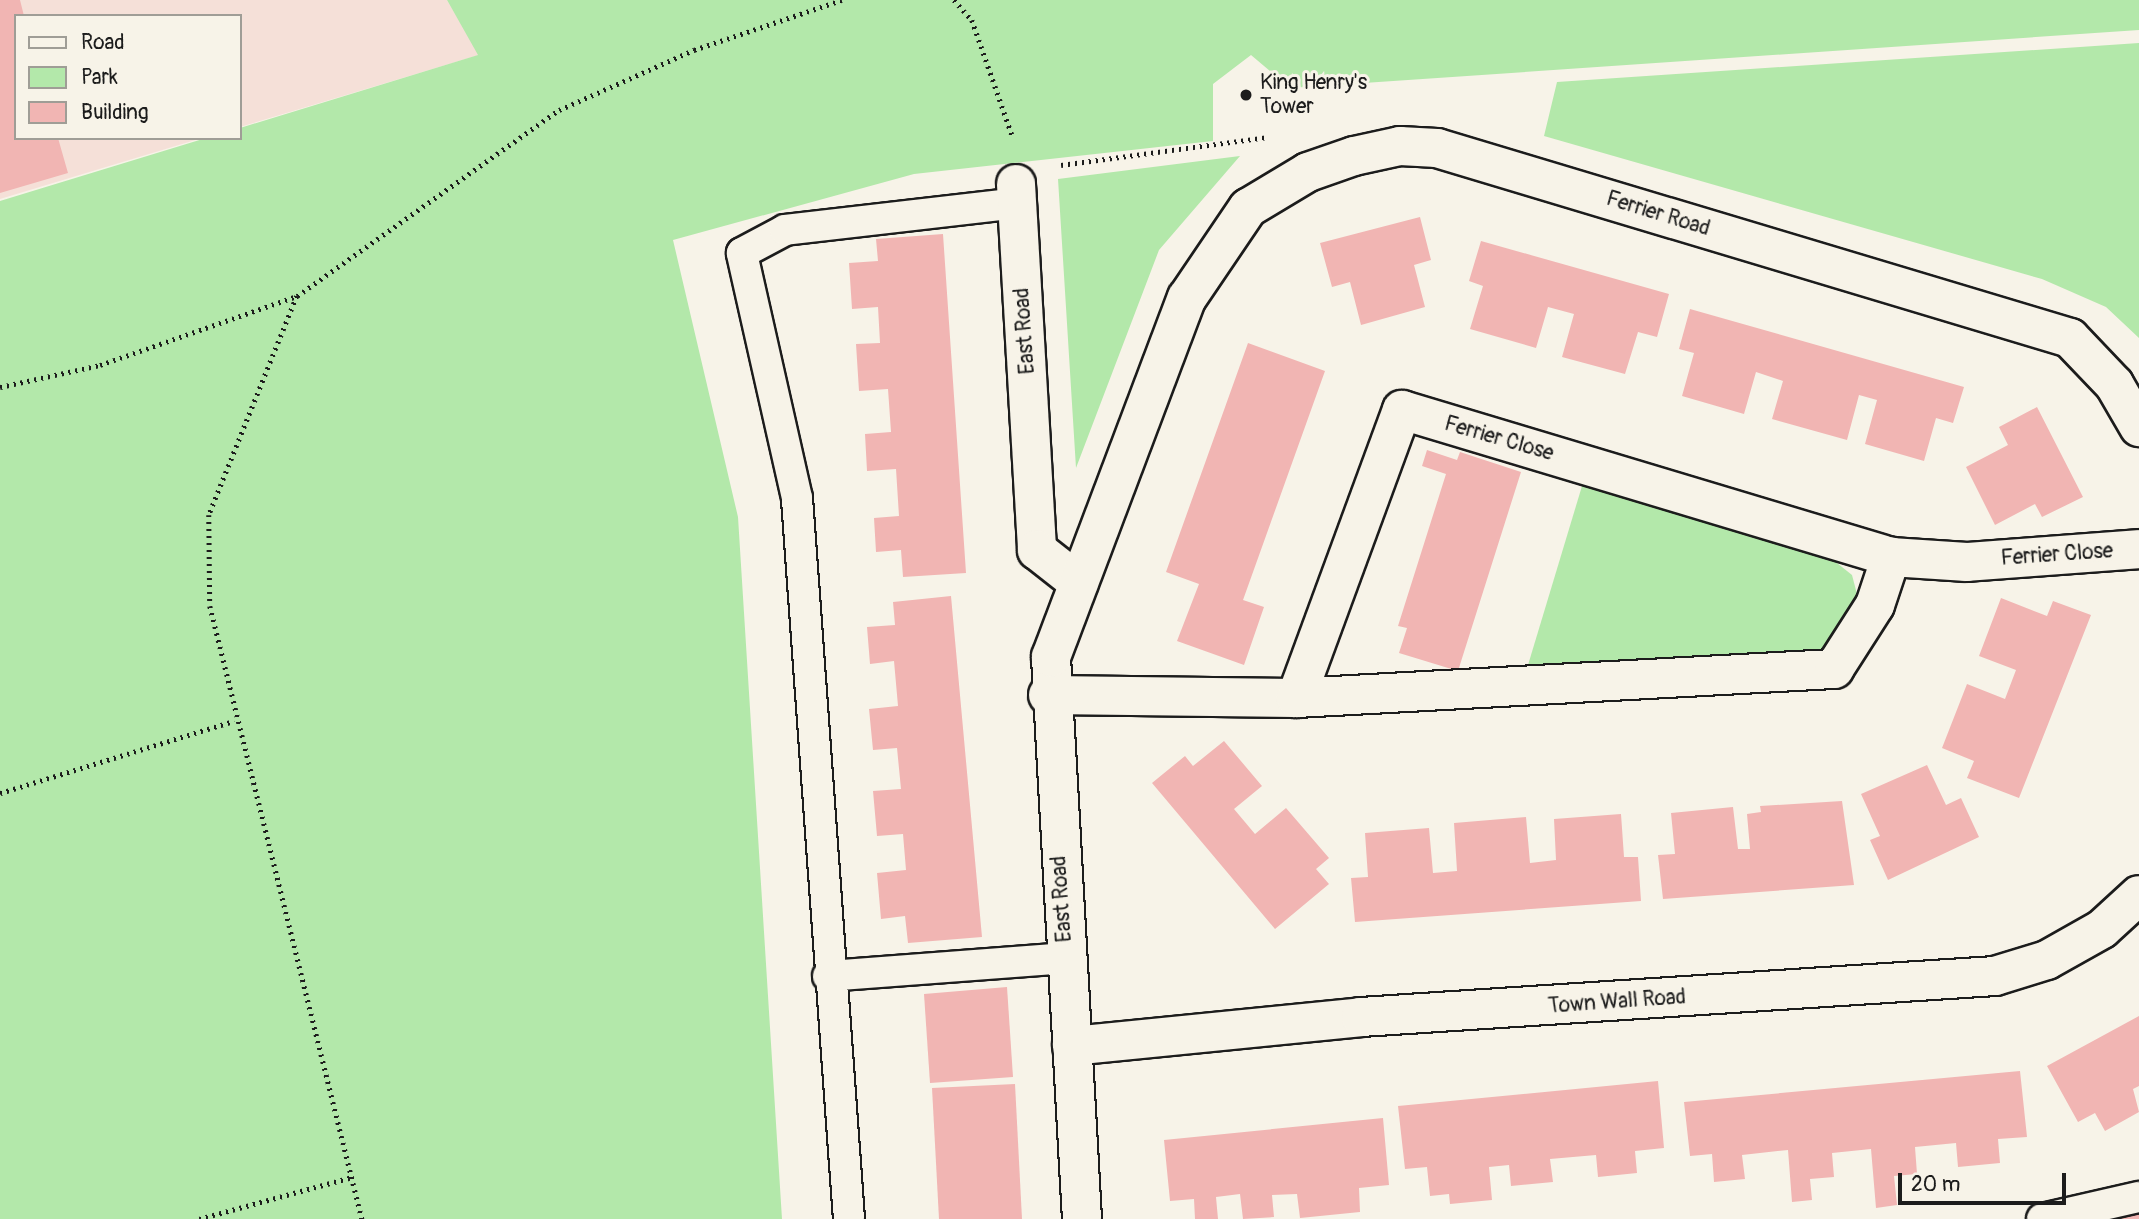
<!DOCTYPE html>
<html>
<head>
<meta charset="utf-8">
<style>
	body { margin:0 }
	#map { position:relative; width:2139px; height:1219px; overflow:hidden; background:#f7f3e8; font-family:Pangolin,sans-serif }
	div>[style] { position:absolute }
	.built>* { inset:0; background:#f5e0d8 }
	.green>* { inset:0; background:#b3e8aa }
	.building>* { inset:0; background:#f1b5b3 }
	.path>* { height:4.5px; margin-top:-2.25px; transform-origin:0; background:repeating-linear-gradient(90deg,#1c1c1c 0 2px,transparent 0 7px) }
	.roads { filter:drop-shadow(2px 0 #1c1c1c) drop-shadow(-2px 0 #1c1c1c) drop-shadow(0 2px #1c1c1c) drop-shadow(0 -2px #1c1c1c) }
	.service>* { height:30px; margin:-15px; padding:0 15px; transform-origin:15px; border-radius:15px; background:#f7f3e8 }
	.minor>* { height:38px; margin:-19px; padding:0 19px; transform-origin:19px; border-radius:19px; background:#f7f3e8 }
	.dots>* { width:19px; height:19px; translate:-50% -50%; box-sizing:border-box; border:4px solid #f7f3e8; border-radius:50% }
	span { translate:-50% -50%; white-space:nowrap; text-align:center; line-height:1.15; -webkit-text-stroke:6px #f7f3e8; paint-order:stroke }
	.poi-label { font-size:21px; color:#1c1c1c }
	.left { translate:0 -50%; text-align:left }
	.street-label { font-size:21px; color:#1c1c1c }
	.legend { position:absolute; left:14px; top:14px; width:228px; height:126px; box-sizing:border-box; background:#f7f3e8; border:2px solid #9f9d96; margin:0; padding:9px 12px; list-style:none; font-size:21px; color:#1c1c1c }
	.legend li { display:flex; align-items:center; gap:14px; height:35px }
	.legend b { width:35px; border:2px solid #9f9d96 }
	.scale { position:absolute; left:1898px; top:1173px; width:168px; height:32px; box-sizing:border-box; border:4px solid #1c1c1c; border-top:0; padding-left:9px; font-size:21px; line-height:24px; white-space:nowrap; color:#1c1c1c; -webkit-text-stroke:5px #f7f3e8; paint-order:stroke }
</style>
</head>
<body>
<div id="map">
	<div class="built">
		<i style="clip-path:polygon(0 0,447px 0,479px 55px,240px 127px,240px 16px,16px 16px,16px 138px,202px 138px,0 199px)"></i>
	</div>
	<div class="green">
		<i style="clip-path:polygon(447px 0,2139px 0,2139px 30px,1290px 88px,1251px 55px,1213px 84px,1213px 141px,914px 174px,673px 240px,738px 517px,782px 1219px,0 1219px,0 201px,206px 138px,240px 138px,240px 128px,478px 55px)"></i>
		<i style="clip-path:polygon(2139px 43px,2139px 338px,2106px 307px,2042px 279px,1544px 136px,1557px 82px)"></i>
		<i style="clip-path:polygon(1240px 156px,1159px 250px,1076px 468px,1058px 179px)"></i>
		<i style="clip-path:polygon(1582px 486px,1832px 559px,1852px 575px,1858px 598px,1839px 644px,1815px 657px,1525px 675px)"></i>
	</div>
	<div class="building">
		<i style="clip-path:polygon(0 0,20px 0,24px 16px,16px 16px,16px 138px,58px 138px,68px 173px,0 193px)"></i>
		<i style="clip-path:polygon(1420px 217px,1431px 260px,1414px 265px,1425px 307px,1361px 325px,1350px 282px,1332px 287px,1320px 243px)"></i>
		<i style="clip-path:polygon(943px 234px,966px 573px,903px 577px,901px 550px,876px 552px,874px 518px,899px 516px,896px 469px,867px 471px,865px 434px,891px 432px,888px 389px,859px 391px,856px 344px,880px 343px,878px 307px,852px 309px,849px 263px,878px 261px,876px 239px)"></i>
		<i style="clip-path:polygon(1481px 241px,1669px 294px,1657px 337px,1638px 332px,1625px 374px,1562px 357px,1574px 314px,1548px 307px,1536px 348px,1470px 329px,1483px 286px,1469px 281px)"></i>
		<i style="clip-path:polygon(1690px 309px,1964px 387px,1953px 423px,1936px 418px,1924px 461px,1865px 444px,1877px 400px,1859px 395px,1847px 440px,1772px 419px,1783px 381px,1756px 372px,1744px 414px,1682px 396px,1694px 353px,1679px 349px)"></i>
		<i style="clip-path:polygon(1248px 343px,1325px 371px,1243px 600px,1264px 607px,1244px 665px,1177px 641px,1199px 584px,1166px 572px)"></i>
		<i style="clip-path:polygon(2037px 407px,2083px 497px,2042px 517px,2035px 504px,1995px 525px,1966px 467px,2008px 445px,1999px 427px)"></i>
		<i style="clip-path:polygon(1427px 450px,1457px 460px,1460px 452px,1521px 472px,1458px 671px,1399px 653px,1407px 628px,1398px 626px,1446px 474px,1422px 466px)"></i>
		<i style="clip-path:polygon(951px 596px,982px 937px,908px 943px,905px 916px,881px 919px,877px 873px,906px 870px,903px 834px,877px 836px,873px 791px,901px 789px,897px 748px,873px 750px,869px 709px,898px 706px,894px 661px,870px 664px,867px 627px,895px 625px,893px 602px)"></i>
		<i style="clip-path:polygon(2001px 598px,2047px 616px,2053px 601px,2091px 615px,2019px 798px,1967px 778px,1974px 761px,1942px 748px,1967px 684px,2005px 699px,2016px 670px,1979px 656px)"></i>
		<i style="clip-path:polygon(1224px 741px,1262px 786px,1234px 809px,1255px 834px,1286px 808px,1329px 858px,1316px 869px,1329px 884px,1275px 929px,1152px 783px,1185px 756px,1193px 766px)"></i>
		<i style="clip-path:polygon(1927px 765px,1946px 805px,1961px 798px,1979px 837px,1888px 880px,1870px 840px,1880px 836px,1861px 794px)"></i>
		<i style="clip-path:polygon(1842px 801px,1854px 885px,1663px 899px,1658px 855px,1675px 854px,1671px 813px,1733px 807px,1738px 849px,1750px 849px,1747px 814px,1761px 812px,1760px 806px)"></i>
		<i style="clip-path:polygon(1621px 814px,1624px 857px,1638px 857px,1641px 901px,1355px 922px,1351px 878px,1368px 877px,1365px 833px,1429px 828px,1433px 873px,1457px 871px,1454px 823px,1526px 817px,1530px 863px,1556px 860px,1554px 819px)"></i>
		<i style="clip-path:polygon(1007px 987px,1013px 1077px,930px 1083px,924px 994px)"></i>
		<i style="clip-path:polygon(2139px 1016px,2139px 1086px,2133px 1089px,2139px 1112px,2105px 1131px,2095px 1113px,2078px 1122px,2047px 1066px)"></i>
		<i style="clip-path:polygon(2020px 1071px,2027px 1137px,1998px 1139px,2000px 1163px,1958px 1167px,1956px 1143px,1915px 1147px,1917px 1174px,1894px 1176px,1897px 1205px,1876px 1208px,1871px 1149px,1832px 1153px,1834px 1177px,1810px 1179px,1812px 1200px,1792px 1202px,1788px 1150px,1742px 1155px,1745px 1179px,1714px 1182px,1712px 1154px,1690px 1156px,1684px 1102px)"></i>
		<i style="clip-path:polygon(1658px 1081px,1664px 1148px,1635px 1151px,1637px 1173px,1598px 1177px,1596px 1155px,1550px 1159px,1553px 1182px,1511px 1186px,1509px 1165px,1489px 1167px,1492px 1200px,1450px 1204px,1449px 1194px,1430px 1196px,1427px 1167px,1405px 1169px,1398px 1106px)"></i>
		<i style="clip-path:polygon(1015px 1084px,1022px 1219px,939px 1219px,932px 1088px)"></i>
		<i style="clip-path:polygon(1383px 1118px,1389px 1185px,1359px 1188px,1360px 1212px,1300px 1218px,1297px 1194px,1272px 1195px,1274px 1217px,1243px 1219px,1240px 1194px,1216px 1197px,1218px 1219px,1195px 1219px,1194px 1199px,1170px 1201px,1164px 1140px)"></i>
		<i style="clip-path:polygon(2139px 1207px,2139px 1219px,2084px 1219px)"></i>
	</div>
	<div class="path">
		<i style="left:954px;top:0;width:27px;rotate:48deg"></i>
		<i style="left:972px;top:20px;width:125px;rotate:70.8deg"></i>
		<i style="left:1061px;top:165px;width:208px;rotate:-7.7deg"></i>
		<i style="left:297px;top:296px;width:236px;rotate:111.9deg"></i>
		<i style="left:209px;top:515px;width:91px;rotate:89.4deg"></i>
		<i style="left:210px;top:606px;width:632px;rotate:76.07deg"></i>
		<i style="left:0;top:387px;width:102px;rotate:-12.4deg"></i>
		<i style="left:100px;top:365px;width:209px;rotate:-19.3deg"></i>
		<i style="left:297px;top:296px;width:321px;rotate:-35.4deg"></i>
		<i style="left:559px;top:110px;width:148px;rotate:-24deg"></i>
		<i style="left:694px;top:50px;width:156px;rotate:-18.7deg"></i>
		<i style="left:0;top:793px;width:245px;rotate:-17.1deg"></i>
		<i style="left:199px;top:1219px;width:160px;rotate:-15.3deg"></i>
	</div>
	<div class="roads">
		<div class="service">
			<i style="left:828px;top:976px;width:238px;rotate:-4.3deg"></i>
			<i style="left:849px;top:1219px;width:723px;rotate:-94.13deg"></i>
			<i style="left:797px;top:498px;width:251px;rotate:-102.7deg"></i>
			<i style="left:742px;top:253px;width:49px;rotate:-28.1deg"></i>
			<i style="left:785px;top:230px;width:234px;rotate:-6.6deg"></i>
			<i style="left:2042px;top:1219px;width:99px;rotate:-12.8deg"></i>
		</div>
		<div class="minor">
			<i style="left:1016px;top:184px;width:367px;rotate:86.7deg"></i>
			<i style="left:1037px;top:550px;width:53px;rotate:38.2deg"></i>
			<i style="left:1048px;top:695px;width:248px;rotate:0.7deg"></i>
			<i style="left:1296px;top:698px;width:307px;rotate:-69.8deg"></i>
			<i style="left:1402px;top:410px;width:511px;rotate:16.73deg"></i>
			<i style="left:1891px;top:557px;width:76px;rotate:3.8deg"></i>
			<i style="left:1967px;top:562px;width:172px;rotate:-4.3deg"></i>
			<i style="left:1296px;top:698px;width:539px;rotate:-3.09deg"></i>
			<i style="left:1834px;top:669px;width:76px;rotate:-57.4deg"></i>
			<i style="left:1875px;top:605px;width:51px;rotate:-71.6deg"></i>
			<i style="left:1072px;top:1046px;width:290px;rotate:-5.7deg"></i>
			<i style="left:1361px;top:1017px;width:635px;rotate:-3.7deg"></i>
			<i style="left:1995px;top:976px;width:54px;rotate:-17.1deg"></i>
			<i style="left:2047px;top:960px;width:63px;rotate:-29.4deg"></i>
			<i style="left:2102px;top:929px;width:50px;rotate:-42.6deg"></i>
			<i style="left:1082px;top:1219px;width:563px;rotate:-93.16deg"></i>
			<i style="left:1051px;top:657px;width:384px;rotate:-69.3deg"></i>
			<i style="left:1187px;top:298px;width:109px;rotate:-55.9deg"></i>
			<i style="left:1248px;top:208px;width:70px;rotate:-31deg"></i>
			<i style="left:1308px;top:172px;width:49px;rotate:-19.2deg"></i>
			<i style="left:1354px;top:156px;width:47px;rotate:-12.3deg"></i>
			<i style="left:1400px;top:146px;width:37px;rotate:3deg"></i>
			<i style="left:1437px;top:148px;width:661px;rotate:16.71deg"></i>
			<i style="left:2070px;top:338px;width:64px;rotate:46.3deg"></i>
			<i style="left:2114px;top:384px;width:50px;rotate:59.8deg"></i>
		</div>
	</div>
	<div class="dots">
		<i style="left:1246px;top:95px;background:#1c1c1c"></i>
	</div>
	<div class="poi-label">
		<span class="left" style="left:1260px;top:95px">King Henry's<br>Tower</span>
	</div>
	<div class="street-label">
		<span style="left:1658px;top:214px;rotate:17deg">Ferrier Road</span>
		<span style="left:1025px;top:331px;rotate:-94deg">East Road</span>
		<span style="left:1499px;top:439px;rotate:16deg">Ferrier Close</span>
		<span style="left:2057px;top:555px;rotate:-4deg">Ferrier Close</span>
		<span style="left:1062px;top:899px;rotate:-94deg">East Road</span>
		<span style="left:1617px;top:1002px;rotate:-4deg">Town Wall Road</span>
	</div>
	<ul class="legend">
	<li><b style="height:9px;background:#f7f3e8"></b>Road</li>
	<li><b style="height:19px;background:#b3e8aa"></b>Park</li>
	<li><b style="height:19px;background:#f1b5b3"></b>Building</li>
	</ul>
	<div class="scale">20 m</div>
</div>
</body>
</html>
